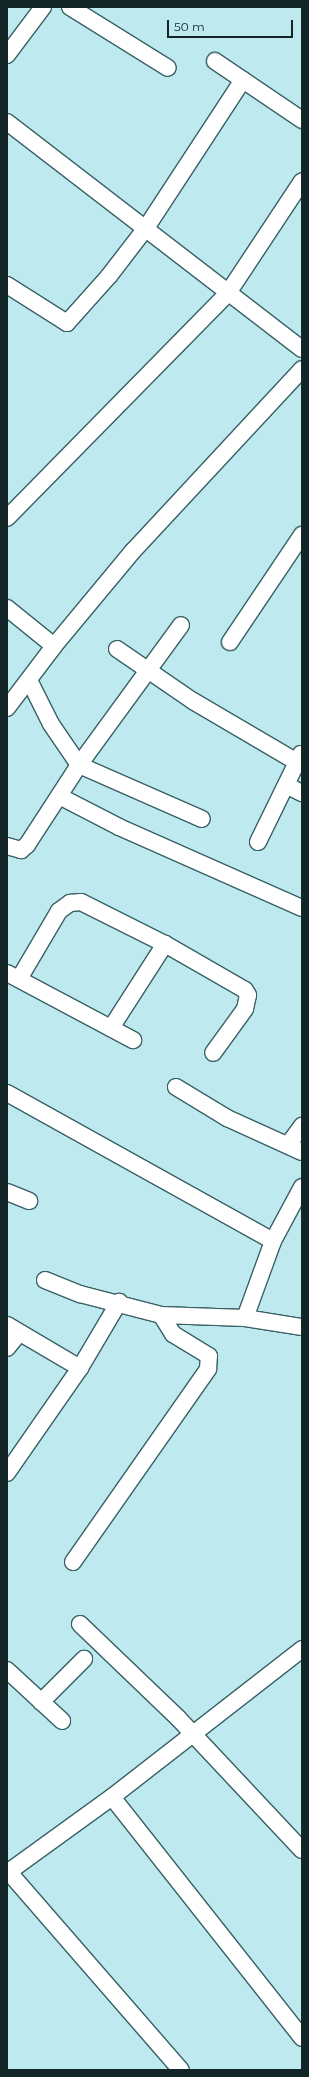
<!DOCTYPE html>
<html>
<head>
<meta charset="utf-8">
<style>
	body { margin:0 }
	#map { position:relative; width:309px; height:2077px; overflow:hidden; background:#bde9ef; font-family:Montserrat,sans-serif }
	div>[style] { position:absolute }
	.roads { filter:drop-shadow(1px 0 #386166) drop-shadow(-1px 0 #386166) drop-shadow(0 1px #386166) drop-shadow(0 -1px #386166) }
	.minor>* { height:16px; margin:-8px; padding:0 8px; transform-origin:8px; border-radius:8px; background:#fff }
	span { translate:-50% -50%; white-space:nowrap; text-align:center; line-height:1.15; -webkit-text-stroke:3px #bde9ef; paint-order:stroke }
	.frame { position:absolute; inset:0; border:8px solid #132527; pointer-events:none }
	.scale { position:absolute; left:167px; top:20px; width:126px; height:18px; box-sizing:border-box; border:2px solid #132527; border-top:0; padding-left:5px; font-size:12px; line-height:14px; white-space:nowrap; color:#132527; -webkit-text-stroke:3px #bde9ef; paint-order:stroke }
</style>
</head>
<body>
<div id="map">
	<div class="roads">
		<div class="minor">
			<i style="left:70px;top:7px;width:115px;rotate:31.9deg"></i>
			<i style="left:7px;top:55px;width:60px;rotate:-53.1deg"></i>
			<i style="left:215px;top:61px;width:105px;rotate:34.1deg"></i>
			<i style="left:7px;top:122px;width:372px;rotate:37.6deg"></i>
			<i style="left:7px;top:285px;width:71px;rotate:32.3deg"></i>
			<i style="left:67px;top:323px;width:63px;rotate:-48.2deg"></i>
			<i style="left:109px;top:276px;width:61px;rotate:-52.4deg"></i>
			<i style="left:146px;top:228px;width:177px;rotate:-56.8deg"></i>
			<i style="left:7px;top:518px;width:315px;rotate:-45.5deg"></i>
			<i style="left:228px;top:293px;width:134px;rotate:-56.5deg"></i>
			<i style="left:7px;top:608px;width:60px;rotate:39deg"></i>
			<i style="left:230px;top:642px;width:129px;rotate:-56.1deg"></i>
			<i style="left:117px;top:649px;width:92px;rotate:34.4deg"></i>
			<i style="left:193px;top:701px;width:121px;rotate:30.4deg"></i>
			<i style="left:29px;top:680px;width:49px;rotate:63.4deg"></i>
			<i style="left:51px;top:724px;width:50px;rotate:55.7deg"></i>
			<i style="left:79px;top:765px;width:134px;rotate:23.7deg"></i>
			<i style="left:7px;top:708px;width:78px;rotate:-52.8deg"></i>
			<i style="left:54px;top:646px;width:124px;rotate:-50.3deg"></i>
			<i style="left:133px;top:551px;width:248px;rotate:-47.1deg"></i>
			<i style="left:286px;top:785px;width:18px;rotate:27deg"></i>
			<i style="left:59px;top:796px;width:68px;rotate:27.3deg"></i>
			<i style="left:119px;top:827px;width:200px;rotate:23.9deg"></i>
			<i style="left:258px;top:842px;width:98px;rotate:-64deg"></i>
			<i style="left:7px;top:846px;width:15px;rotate:16deg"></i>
			<i style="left:21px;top:850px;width:8px;rotate:-40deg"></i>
			<i style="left:27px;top:845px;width:95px;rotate:-57deg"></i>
			<i style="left:79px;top:765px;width:173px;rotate:-53.9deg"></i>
			<i style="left:7px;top:973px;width:143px;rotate:28deg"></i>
			<i style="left:19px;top:979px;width:79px;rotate:-59.5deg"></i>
			<i style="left:59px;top:911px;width:14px;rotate:-36deg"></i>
			<i style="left:70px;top:903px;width:11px;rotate:-5deg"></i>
			<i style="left:81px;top:902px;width:94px;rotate:26.6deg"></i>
			<i style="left:165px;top:944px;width:92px;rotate:29.9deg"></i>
			<i style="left:245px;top:990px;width:6px;rotate:59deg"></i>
			<i style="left:248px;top:995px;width:14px;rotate:102deg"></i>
			<i style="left:245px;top:1009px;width:54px;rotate:126deg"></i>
			<i style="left:111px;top:1028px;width:100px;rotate:-57.3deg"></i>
			<i style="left:176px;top:1087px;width:60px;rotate:31.3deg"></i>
			<i style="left:227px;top:1118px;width:82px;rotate:24.4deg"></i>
			<i style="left:7px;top:1093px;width:304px;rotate:29.1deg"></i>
			<i style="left:288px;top:1145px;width:24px;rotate:-54deg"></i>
			<i style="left:7px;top:1192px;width:24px;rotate:22deg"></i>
			<i style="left:45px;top:1280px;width:38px;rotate:22deg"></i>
			<i style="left:80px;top:1294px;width:84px;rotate:14.5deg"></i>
			<i style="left:161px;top:1315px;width:84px;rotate:2deg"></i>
			<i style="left:245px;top:1318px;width:58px;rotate:9deg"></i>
			<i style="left:245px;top:1318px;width:82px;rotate:-70deg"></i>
			<i style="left:273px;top:1241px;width:61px;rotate:-61.8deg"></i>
			<i style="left:7px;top:1325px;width:85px;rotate:30.5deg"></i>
			<i style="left:7px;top:1348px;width:19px;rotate:-51deg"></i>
			<i style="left:7px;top:1473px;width:128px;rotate:-55.2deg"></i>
			<i style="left:80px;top:1368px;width:77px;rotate:-59.4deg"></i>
			<i style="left:73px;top:1562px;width:236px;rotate:-55deg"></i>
			<i style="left:208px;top:1369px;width:13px;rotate:-86deg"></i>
			<i style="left:209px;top:1356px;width:42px;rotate:-148.6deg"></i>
			<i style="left:173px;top:1334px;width:22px;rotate:-122deg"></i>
			<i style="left:80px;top:1624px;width:136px;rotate:43.8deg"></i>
			<i style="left:178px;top:1718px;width:181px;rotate:46.8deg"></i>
			<i style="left:7px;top:1670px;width:75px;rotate:42.8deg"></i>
			<i style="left:41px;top:1702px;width:61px;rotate:-45deg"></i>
			<i style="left:112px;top:1797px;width:307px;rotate:51.7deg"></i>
			<i style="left:7px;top:1870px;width:265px;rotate:49deg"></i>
			<i style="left:7px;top:1873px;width:130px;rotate:-35.9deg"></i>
			<i style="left:112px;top:1797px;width:241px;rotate:-37.9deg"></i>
		</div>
	</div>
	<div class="frame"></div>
	<div class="scale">50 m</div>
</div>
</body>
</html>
